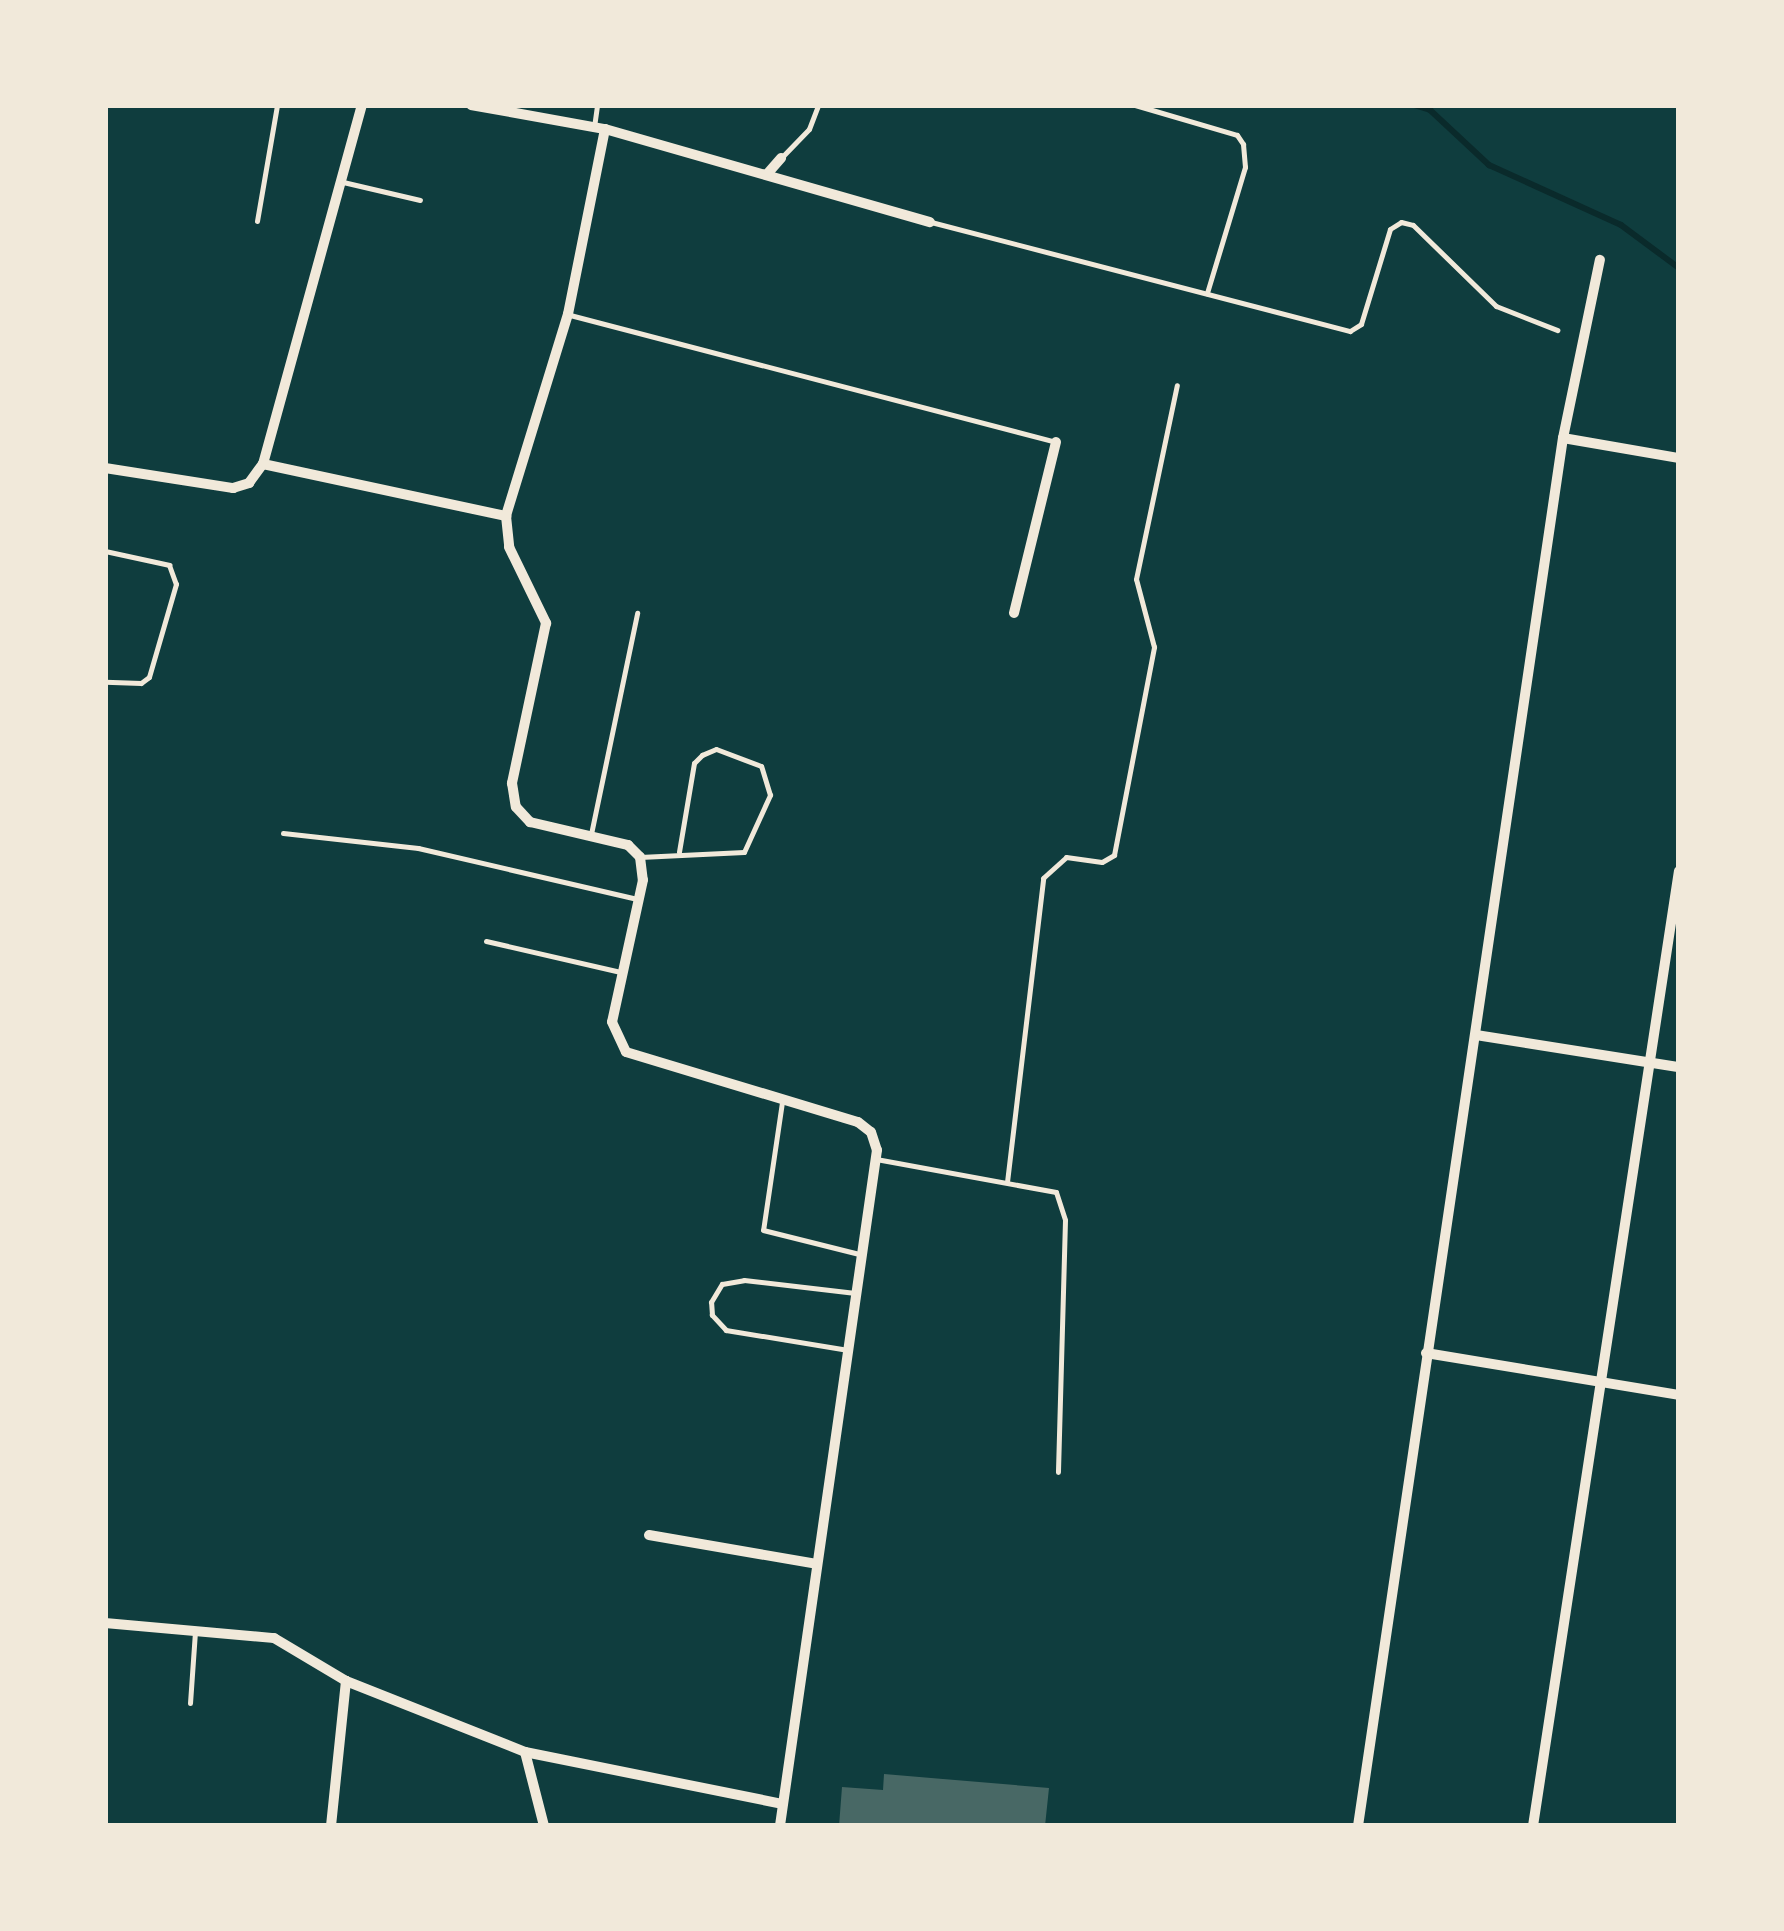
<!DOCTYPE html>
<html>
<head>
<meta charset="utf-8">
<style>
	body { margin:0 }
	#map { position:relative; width:1784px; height:1931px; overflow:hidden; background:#0f3d3e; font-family:Raleway,sans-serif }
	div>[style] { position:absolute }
	.stream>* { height:6px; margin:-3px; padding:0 3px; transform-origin:3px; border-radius:3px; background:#0a2a2b }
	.building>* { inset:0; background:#486865 }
	.service>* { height:5px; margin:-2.5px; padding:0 2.5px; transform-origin:2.5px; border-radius:2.5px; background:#f1e9da }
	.minor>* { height:10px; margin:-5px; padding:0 5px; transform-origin:5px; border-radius:5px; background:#f1e9da }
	span { translate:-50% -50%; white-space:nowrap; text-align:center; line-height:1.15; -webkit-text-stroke:10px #f1e9da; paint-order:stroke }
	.frame { position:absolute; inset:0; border:108px solid #f1e9da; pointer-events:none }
</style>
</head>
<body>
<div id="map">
	<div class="stream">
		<i style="left:1414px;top:105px;width:17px;rotate:17deg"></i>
		<i style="left:1430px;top:110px;width:81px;rotate:43deg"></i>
		<i style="left:1489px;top:165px;width:145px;rotate:24.4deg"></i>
		<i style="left:1621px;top:225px;width:72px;rotate:36.6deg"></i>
	</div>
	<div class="building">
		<i style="clip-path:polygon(884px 1774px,1049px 1788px,1045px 1826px,839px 1826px,842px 1787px,883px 1790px)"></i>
	</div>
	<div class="service">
		<i style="left:1135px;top:105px;width:106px;rotate:16.4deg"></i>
		<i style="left:1237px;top:135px;width:11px;rotate:56deg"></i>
		<i style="left:1243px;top:144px;width:23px;rotate:85deg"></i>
		<i style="left:1245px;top:167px;width:132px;rotate:106.8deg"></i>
		<i style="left:594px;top:127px;width:22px;rotate:-82deg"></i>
		<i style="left:781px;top:158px;width:40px;rotate:-46deg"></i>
		<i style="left:809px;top:129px;width:26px;rotate:-69deg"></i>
		<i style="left:343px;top:182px;width:79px;rotate:13.2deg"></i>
		<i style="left:257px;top:221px;width:118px;rotate:-80.2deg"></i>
		<i style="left:931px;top:222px;width:433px;rotate:14.6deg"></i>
		<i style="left:1350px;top:331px;width:13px;rotate:-32deg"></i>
		<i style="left:1361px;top:324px;width:99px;rotate:-73deg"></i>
		<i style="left:1390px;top:229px;width:13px;rotate:-32deg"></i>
		<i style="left:1401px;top:222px;width:12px;rotate:14deg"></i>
		<i style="left:1413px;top:225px;width:116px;rotate:44.3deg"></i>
		<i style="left:1496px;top:306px;width:66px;rotate:21.5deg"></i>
		<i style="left:570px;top:315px;width:502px;rotate:14.64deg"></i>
		<i style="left:105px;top:551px;width:66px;rotate:12.3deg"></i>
		<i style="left:169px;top:565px;width:20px;rotate:70deg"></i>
		<i style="left:176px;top:584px;width:97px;rotate:106.2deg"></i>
		<i style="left:149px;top:677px;width:10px;rotate:143deg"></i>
		<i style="left:141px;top:683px;width:36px;rotate:-178deg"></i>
		<i style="left:283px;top:833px;width:136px;rotate:6.3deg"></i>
		<i style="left:418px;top:848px;width:225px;rotate:13.1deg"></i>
		<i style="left:591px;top:834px;width:226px;rotate:-78.2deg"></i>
		<i style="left:640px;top:857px;width:104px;rotate:-2.8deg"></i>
		<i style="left:744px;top:852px;width:63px;rotate:-65.5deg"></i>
		<i style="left:770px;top:795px;width:30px;rotate:-107deg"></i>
		<i style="left:761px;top:766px;width:48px;rotate:-159.3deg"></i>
		<i style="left:716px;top:749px;width:15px;rotate:157deg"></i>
		<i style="left:702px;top:755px;width:11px;rotate:135deg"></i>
		<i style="left:694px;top:763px;width:90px;rotate:99.6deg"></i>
		<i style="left:486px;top:941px;width:138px;rotate:13deg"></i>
		<i style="left:782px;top:1102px;width:129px;rotate:98.4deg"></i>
		<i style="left:763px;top:1230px;width:99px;rotate:14deg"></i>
		<i style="left:876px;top:1159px;width:183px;rotate:10.4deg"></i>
		<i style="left:1056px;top:1192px;width:29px;rotate:72deg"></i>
		<i style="left:1065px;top:1220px;width:252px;rotate:91.6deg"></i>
		<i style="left:1007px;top:1182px;width:306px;rotate:-83.2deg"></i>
		<i style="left:1043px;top:878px;width:31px;rotate:-42deg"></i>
		<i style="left:1066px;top:857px;width:36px;rotate:8deg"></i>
		<i style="left:1102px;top:862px;width:14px;rotate:-30deg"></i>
		<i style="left:1114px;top:855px;width:212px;rotate:-79.1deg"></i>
		<i style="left:1154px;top:647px;width:70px;rotate:-104.8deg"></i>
		<i style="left:1136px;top:579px;width:198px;rotate:-78.1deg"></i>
		<i style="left:848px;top:1350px;width:124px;rotate:-170.7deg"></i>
		<i style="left:726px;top:1330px;width:21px;rotate:-133deg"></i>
		<i style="left:712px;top:1315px;width:13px;rotate:-94deg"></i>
		<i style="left:711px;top:1302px;width:21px;rotate:-59deg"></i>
		<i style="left:722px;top:1284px;width:22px;rotate:-10deg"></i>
		<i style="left:744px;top:1280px;width:112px;rotate:6.7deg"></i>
		<i style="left:190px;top:1703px;width:71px;rotate:-86deg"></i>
	</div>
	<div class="minor">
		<i style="left:471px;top:105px;width:136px;rotate:10.2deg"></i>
		<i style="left:605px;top:129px;width:338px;rotate:16deg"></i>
		<i style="left:605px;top:129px;width:189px;rotate:101.3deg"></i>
		<i style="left:568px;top:314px;width:211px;rotate:107.1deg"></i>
		<i style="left:506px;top:516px;width:31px;rotate:84deg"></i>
		<i style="left:509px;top:547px;width:85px;rotate:64deg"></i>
		<i style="left:546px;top:623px;width:164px;rotate:102deg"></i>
		<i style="left:512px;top:783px;width:24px;rotate:81deg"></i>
		<i style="left:516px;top:807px;width:21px;rotate:47deg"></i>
		<i style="left:530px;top:822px;width:101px;rotate:13.2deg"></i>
		<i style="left:628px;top:845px;width:17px;rotate:45deg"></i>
		<i style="left:640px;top:857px;width:23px;rotate:83deg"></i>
		<i style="left:643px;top:880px;width:145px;rotate:102.3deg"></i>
		<i style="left:612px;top:1022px;width:33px;rotate:65deg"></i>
		<i style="left:626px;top:1052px;width:242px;rotate:16.8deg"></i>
		<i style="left:858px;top:1122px;width:16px;rotate:38deg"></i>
		<i style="left:871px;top:1132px;width:19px;rotate:72deg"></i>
		<i style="left:877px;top:1150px;width:683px;rotate:98.17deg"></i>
		<i style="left:768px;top:173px;width:20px;rotate:-49deg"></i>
		<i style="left:1563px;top:438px;width:118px;rotate:9.8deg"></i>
		<i style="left:263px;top:464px;width:249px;rotate:12.1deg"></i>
		<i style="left:105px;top:468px;width:130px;rotate:8.9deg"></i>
		<i style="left:233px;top:488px;width:17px;rotate:-17deg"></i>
		<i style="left:249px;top:483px;width:24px;rotate:-54deg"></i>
		<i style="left:263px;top:464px;width:372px;rotate:-74.6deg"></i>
		<i style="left:1014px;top:613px;width:176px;rotate:-76.2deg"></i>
		<i style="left:1476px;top:1035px;width:206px;rotate:9deg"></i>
		<i style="left:1426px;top:1353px;width:256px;rotate:9.4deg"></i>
		<i style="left:649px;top:1535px;width:170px;rotate:9.8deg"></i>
		<i style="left:105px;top:1623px;width:170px;rotate:5.1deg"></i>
		<i style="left:274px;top:1638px;width:84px;rotate:30.8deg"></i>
		<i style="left:346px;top:1681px;width:193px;rotate:21.6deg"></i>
		<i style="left:525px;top:1752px;width:262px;rotate:11.4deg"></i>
		<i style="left:525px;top:1752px;width:76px;rotate:75.6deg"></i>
		<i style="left:331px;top:1826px;width:146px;rotate:-84.1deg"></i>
		<i style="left:1358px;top:1826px;width:1403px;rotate:-81.6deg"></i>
		<i style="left:1563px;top:438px;width:182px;rotate:-78.3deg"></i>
		<i style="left:1533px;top:1826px;width:966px;rotate:-81.31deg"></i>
	</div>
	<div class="frame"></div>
</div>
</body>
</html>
